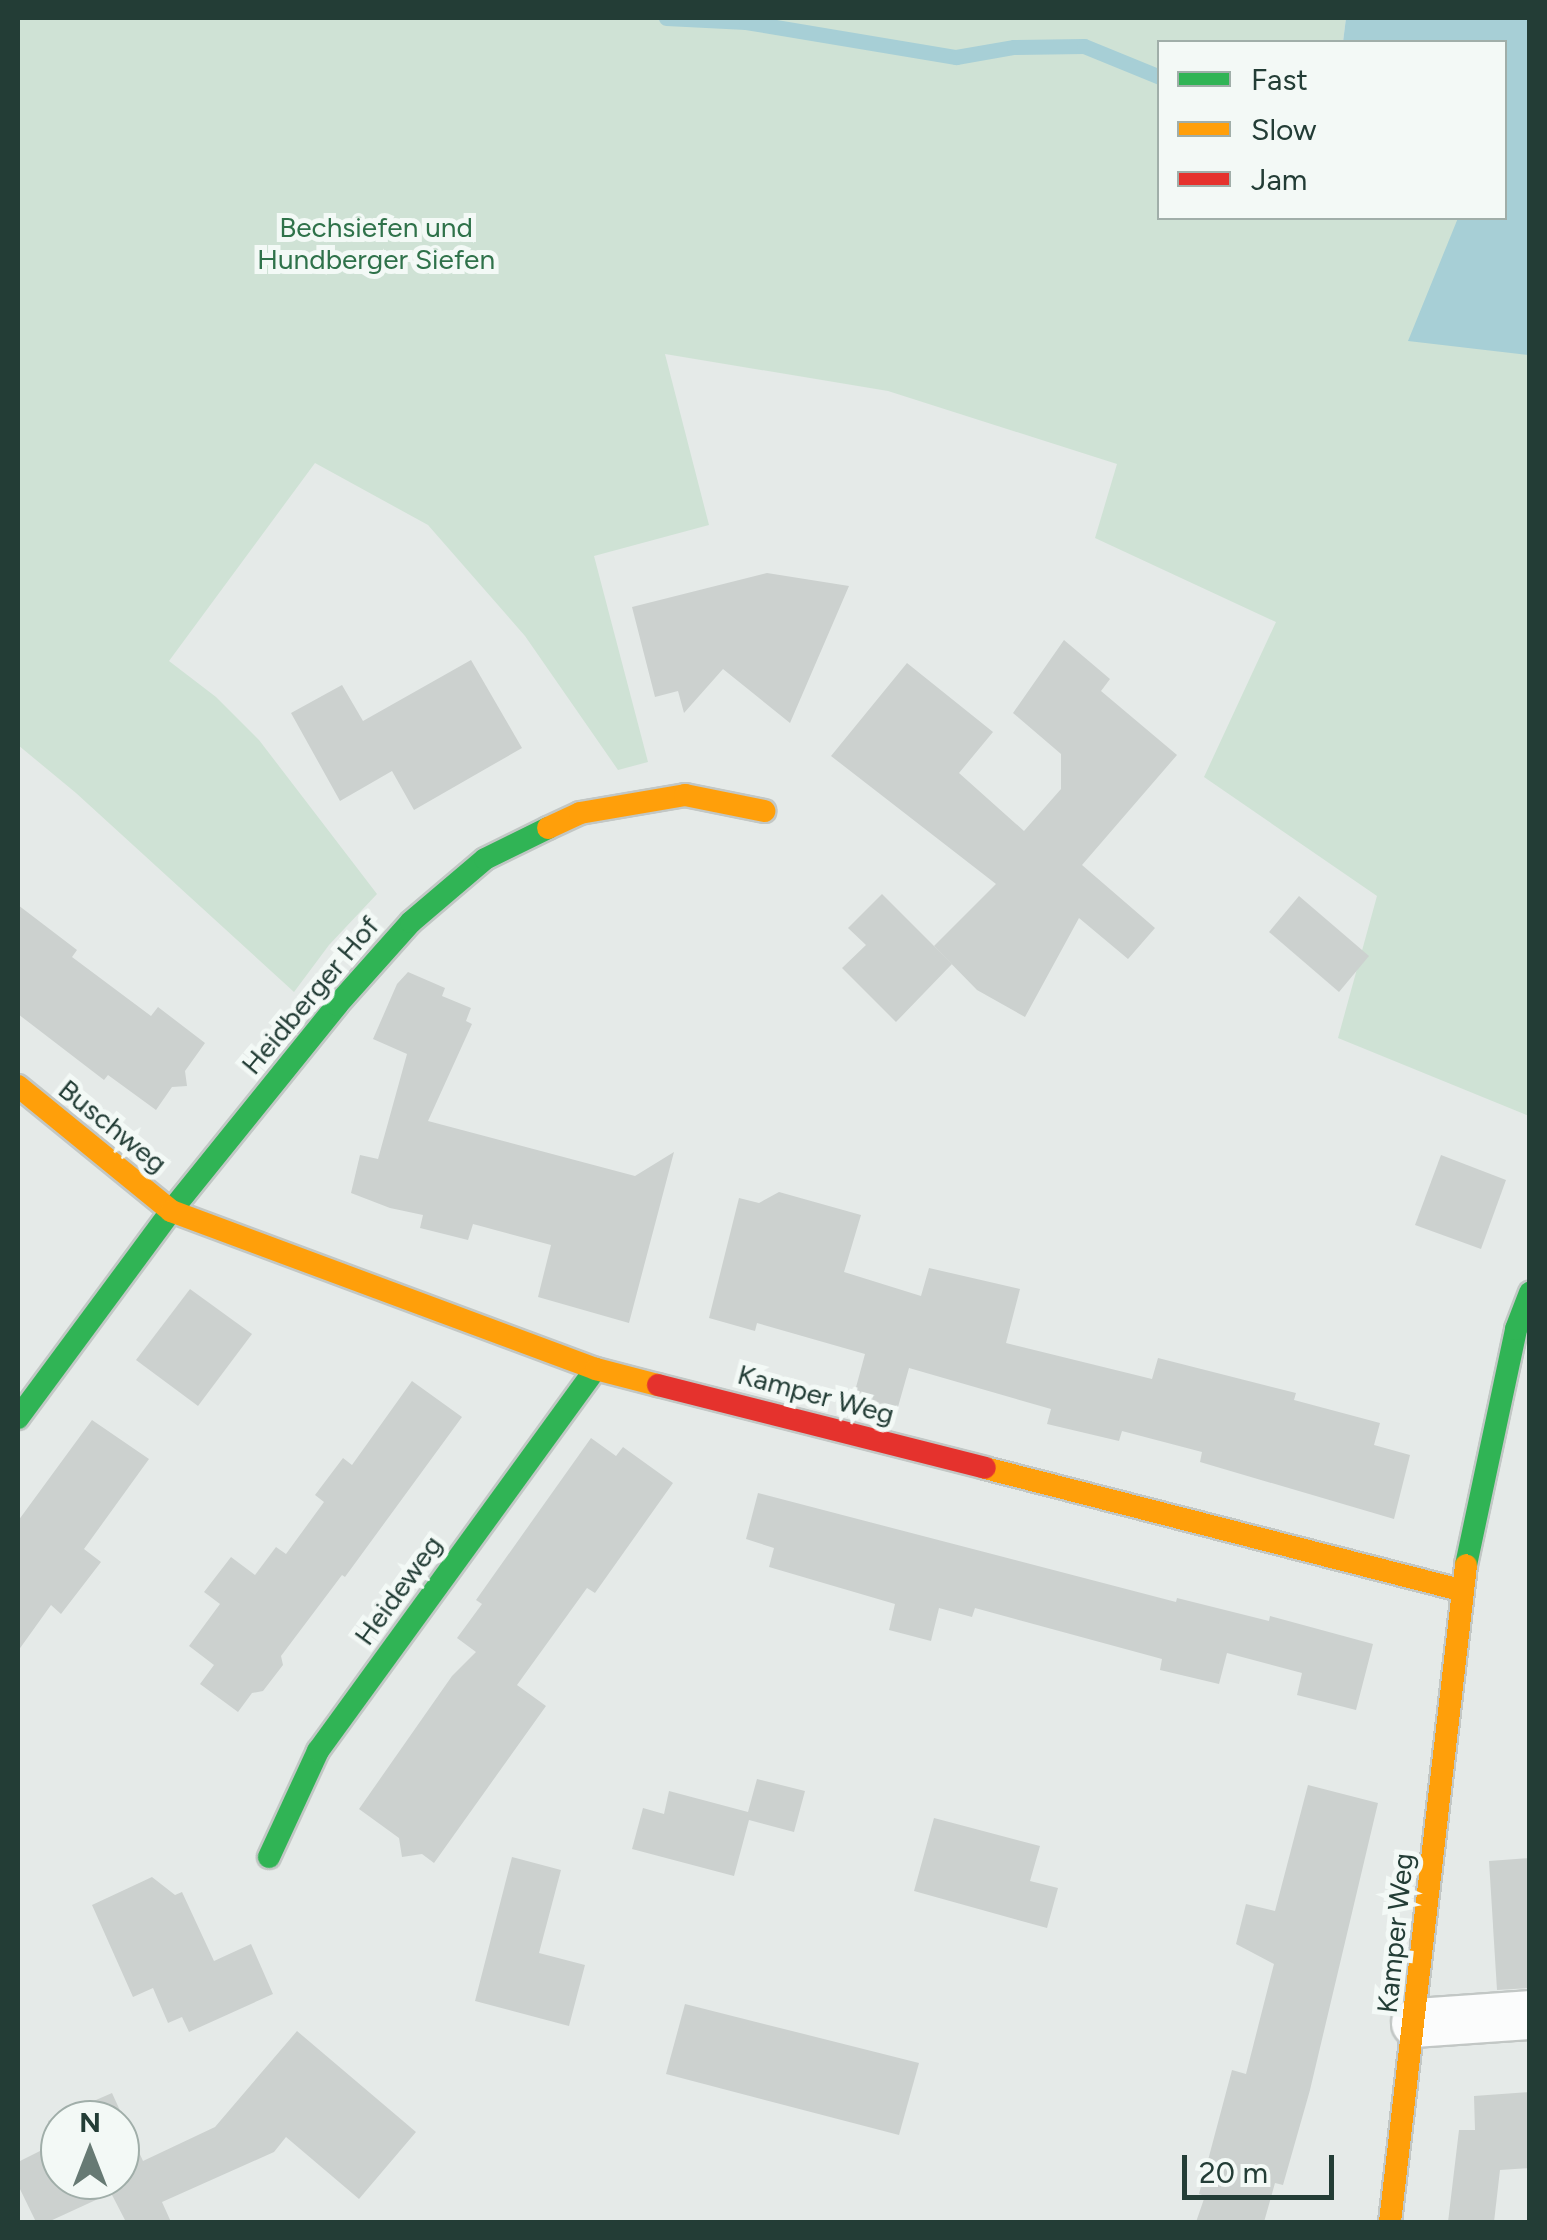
<!DOCTYPE html>
<html>
<head>
<meta charset="utf-8">
<style>
	body { margin:0 }
	#map { position:relative; width:1547px; height:2240px; overflow:hidden; background:#e5eae8; font-family:Figtree,sans-serif }
	div>[style] { position:absolute }
	.green>* { inset:0; background:#cfe2d5 }
	.water>* { inset:0; background:#a7cfd6 }
	.stream>* { height:15px; margin:-7.5px; padding:0 7.5px; transform-origin:7.5px; border-radius:7.5px; background:#a7cfd6 }
	.building>* { inset:0; background:#ccd1cf }
	.roads { filter:drop-shadow(2px 0 #c2c7c5) drop-shadow(-2px 0 #c2c7c5) drop-shadow(0 2px #c2c7c5) drop-shadow(0 -2px #c2c7c5) }
	.street>* { height:48px; margin:-24px; padding:0 24px; transform-origin:24px; border-radius:24px; background:#fbfcfc }
	.fast>* { height:22px; margin:-11px; padding:0 11px; transform-origin:11px; border-radius:11px; background:#30b455 }
	.slow>* { height:22px; margin:-11px; padding:0 11px; transform-origin:11px; border-radius:11px; background:#ff9f0a }
	.jam>* { height:22px; margin:-11px; padding:0 11px; transform-origin:11px; border-radius:11px; background:#e5322d }
	span { translate:-50% -50%; white-space:nowrap; text-align:center; line-height:1.15; -webkit-text-stroke:10px #f3f9f6; paint-order:stroke }
	.park-label { font-size:28px; color:#2f724a }
	.street-label { font-size:28px; color:#233d36 }
	.frame { position:absolute; inset:0; border:20px solid #233d36; pointer-events:none }
	.legend { position:absolute; left:1157px; top:40px; width:350px; height:180px; box-sizing:border-box; background:#f3f9f6; border:2px solid #a0aea9; margin:0; padding:12px 18px; list-style:none; font-size:30px; color:#233d36 }
	.legend li { display:flex; align-items:center; gap:20px; height:50px }
	.legend b { width:50px; border:2px solid #a0aea9 }
	.north { position:absolute; left:40px; top:2100px; width:100px; height:100px; box-sizing:border-box; background:#f3f9f6; border:2px solid #a0aea9; border-radius:50%; rotate:0deg; font-size:28px; font-weight:700; line-height:40px; text-align:center; color:#233d36 }
	.north::after { content:''; display:block; margin:auto; width:35px; height:45px; background:#677a74; clip-path:polygon(50% 0,100% 100%,50% 72%,0 100%) }
	.scale { position:absolute; left:1182px; top:2155px; width:152px; height:45px; box-sizing:border-box; border:5px solid #233d36; border-top:0; padding-left:12px; font-size:30px; line-height:35px; white-space:nowrap; color:#233d36; -webkit-text-stroke:8px #f3f9f6; paint-order:stroke }
</style>
</head>
<body>
<div id="map">
	<div class="green">
		<i style="clip-path:polygon(18px 18px,1346px 18px,1343px 42px,1160px 42px,1160px 218px,1463px 218px,1529px 355px,1529px 1116px,1338px 1038px,1377px 896px,1204px 777px,1276px 622px,1095px 538px,1117px 464px,888px 391px,665px 354px,709px 525px,594px 556px,648px 762px,618px 770px,525px 636px,428px 525px,315px 463px,169px 661px,216px 697px,259px 740px,377px 894px,329px 945px,294px 992px,76px 793px,18px 745px)"></i>
	</div>
	<div class="water">
		<i style="clip-path:polygon(1346px 18px,1529px 18px,1529px 355px,1408px 341px,1458px 218px,1504px 218px,1504px 42px,1343px 42px)"></i>
	</div>
	<div class="stream">
		<i style="left:666px;top:18px;width:80px;rotate:2.9deg"></i>
		<i style="left:746px;top:22px;width:213px;rotate:9.5deg"></i>
		<i style="left:956px;top:57px;width:59px;rotate:-9.8deg"></i>
		<i style="left:1014px;top:47px;width:70px;rotate:-0.8deg"></i>
		<i style="left:1084px;top:46px;width:82px;rotate:22.2deg"></i>
	</div>
	<div class="building">
		<i style="clip-path:polygon(767px 573px,849px 586px,790px 723px,723px 669px,684px 713px,678px 691px,655px 697px,632px 607px)"></i>
		<i style="clip-path:polygon(1064px 640px,1110px 679px,1101px 691px,1177px 755px,1082px 865px,1155px 928px,1128px 959px,1079px 918px,1025px 1017px,977px 990px,934px 946px,996px 884px,831px 756px,907px 663px,993px 732px,959px 773px,1024px 831px,1061px 789px,1061px 754px,1013px 713px)"></i>
		<i style="clip-path:polygon(471px 660px,522px 748px,414px 810px,392px 771px,340px 801px,291px 713px,342px 685px,363px 721px)"></i>
		<i style="clip-path:polygon(882px 894px,952px 964px,896px 1022px,842px 968px,866px 945px,848px 928px)"></i>
		<i style="clip-path:polygon(1299px 896px,1369px 956px,1339px 992px,1269px 932px)"></i>
		<i style="clip-path:polygon(18px 905px,77px 950px,72px 957px,151px 1016px,158px 1007px,205px 1043px,185px 1071px,187px 1086px,172px 1087px,156px 1110px,108px 1075px,104px 1080px,18px 1014px)"></i>
		<i style="clip-path:polygon(408px 972px,445px 988px,442px 996px,471px 1008px,466px 1021px,472px 1024px,428px 1121px,635px 1176px,674px 1152px,629px 1323px,538px 1297px,551px 1245px,473px 1224px,468px 1240px,420px 1228px,423px 1215px,390px 1208px,351px 1193px,360px 1155px,378px 1159px,407px 1054px,373px 1039px,397px 984px)"></i>
		<i style="clip-path:polygon(1441px 1155px,1506px 1180px,1481px 1249px,1415px 1225px)"></i>
		<i style="clip-path:polygon(779px 1192px,861px 1215px,844px 1272px,921px 1296px,929px 1268px,1020px 1289px,1006px 1343px,1152px 1379px,1158px 1358px,1296px 1393px,1294px 1400px,1380px 1423px,1374px 1445px,1410px 1455px,1394px 1519px,1200px 1462px,1202px 1452px,1122px 1431px,1119px 1441px,1047px 1424px,1051px 1409px,909px 1368px,896px 1414px,852px 1402px,865px 1354px,757px 1323px,755px 1331px,709px 1318px,739px 1198px,759px 1203px)"></i>
		<i style="clip-path:polygon(190px 1289px,252px 1334px,198px 1406px,136px 1360px)"></i>
		<i style="clip-path:polygon(412px 1381px,462px 1417px,345px 1577px,342px 1575px,281px 1656px,283px 1665px,263px 1691px,252px 1693px,238px 1712px,200px 1684px,214px 1665px,189px 1646px,220px 1604px,204px 1592px,231px 1557px,255px 1575px,276px 1547px,286px 1554px,324px 1502px,315px 1495px,343px 1458px,352px 1465px)"></i>
		<i style="clip-path:polygon(92px 1420px,149px 1459px,84px 1549px,101px 1562px,61px 1614px,51px 1605px,18px 1651px,18px 1521px)"></i>
		<i style="clip-path:polygon(591px 1438px,616px 1456px,623px 1447px,673px 1483px,595px 1593px,587px 1588px,517px 1685px,546px 1706px,434px 1863px,422px 1854px,402px 1857px,399px 1838px,359px 1809px,452px 1676px,476px 1652px,457px 1638px,482px 1604px,476px 1600px)"></i>
		<i style="clip-path:polygon(758px 1493px,1176px 1602px,1177px 1598px,1269px 1621px,1270px 1616px,1373px 1644px,1356px 1710px,1297px 1695px,1302px 1673px,1227px 1653px,1219px 1684px,1160px 1670px,1162px 1659px,975px 1608px,972px 1617px,939px 1608px,931px 1641px,889px 1630px,895px 1604px,769px 1567px,774px 1548px,746px 1539px)"></i>
		<i style="clip-path:polygon(757px 1779px,805px 1791px,794px 1832px,749px 1820px,734px 1876px,632px 1849px,643px 1808px,664px 1814px,669px 1791px,748px 1812px)"></i>
		<i style="clip-path:polygon(1308px 1785px,1378px 1803px,1310px 2090px,1283px 2185px,1275px 2183px,1264px 2222px,1196px 2222px,1205px 2196px,1199px 2194px,1232px 2070px,1246px 2074px,1274px 1964px,1236px 1944px,1246px 1904px,1275px 1911px)"></i>
		<i style="clip-path:polygon(934px 1818px,1040px 1846px,1030px 1881px,1058px 1888px,1047px 1928px,914px 1891px)"></i>
		<i style="clip-path:polygon(512px 1857px,561px 1870px,539px 1953px,585px 1965px,569px 2026px,475px 2001px)"></i>
		<i style="clip-path:polygon(1530px 1858px,1530px 1988px,1497px 1990px,1489px 1861px)"></i>
		<i style="clip-path:polygon(152px 1877px,175px 1895px,182px 1892px,214px 1961px,251px 1944px,273px 1994px,189px 2032px,182px 2017px,168px 2023px,153px 1988px,133px 1997px,92px 1905px)"></i>
		<i style="clip-path:polygon(685px 2004px,919px 2063px,899px 2135px,666px 2074px)"></i>
		<i style="clip-path:polygon(evenodd,297px 2031px,416px 2132px,359px 2199px,286px 2137px,274px 2152px,162px 2202px,171px 2222px,126px 2222px,111px 2193px,48px 2222px,36px 2222px,18px 2185px,18px 2162px,58px 2142px,48px 2121px,112px 2093px,143px 2161px,215px 2127px,297px 2031px,60px 2120px,120px 2120px,120px 2180px,60px 2180px,60px 2120px)"></i>
		<i style="clip-path:polygon(1530px 2092px,1530px 2168px,1500px 2170px,1494px 2222px,1448px 2222px,1459px 2130px,1475px 2130px,1474px 2096px)"></i>
	</div>
	<div class="roads">
		<div class="street">
			<i style="left:1416px;top:2023px;width:114px;rotate:-4deg"></i>
		</div>
		<div class="fast">
			<i style="left:18px;top:1418px;width:257px;rotate:-53.5deg"></i>
			<i style="left:171px;top:1211px;width:265px;rotate:-51.1deg"></i>
			<i style="left:337px;top:1005px;width:111px;rotate:-48.3deg"></i>
			<i style="left:411px;top:922px;width:97px;rotate:-40.4deg"></i>
			<i style="left:485px;top:859px;width:70px;rotate:-26.2deg"></i>
			<i style="left:1466px;top:1565px;width:241px;rotate:-78deg"></i>
			<i style="left:1516px;top:1329px;width:39px;rotate:-69deg"></i>
			<i style="left:269px;top:1857px;width:117px;rotate:-65.2deg"></i>
			<i style="left:318px;top:1751px;width:472px;rotate:-54deg"></i>
		</div>
		<div class="slow">
			<i style="left:548px;top:828px;width:35px;rotate:-25deg"></i>
			<i style="left:580px;top:813px;width:107px;rotate:-9.7deg"></i>
			<i style="left:685px;top:795px;width:81px;rotate:11.4deg"></i>
			<i style="left:18px;top:1086px;width:198px;rotate:39.2deg"></i>
			<i style="left:171px;top:1211px;width:453px;rotate:20.4deg"></i>
			<i style="left:596px;top:1369px;width:64px;rotate:14.5deg"></i>
			<i style="left:985px;top:1468px;width:491px;rotate:14.4deg"></i>
			<i style="left:1390px;top:2222px;width:661px;rotate:-83.4deg"></i>
		</div>
		<div class="jam">
			<i style="left:658px;top:1385px;width:337px;rotate:14.2deg"></i>
		</div>
	</div>
	<div class="park-label">
		<span style="left:376px;top:243px">Bechsiefen und<br>Hundberger Siefen</span>
	</div>
	<div class="street-label">
		<span style="left:310px;top:995px;rotate:-50deg">Heidberger Hof</span>
		<span style="left:113px;top:1126px;rotate:39deg">Buschweg</span>
		<span style="left:816px;top:1394px;rotate:15deg">Kamper Weg</span>
		<span style="left:398px;top:1590px;rotate:-54deg">Heideweg</span>
		<span style="left:1395px;top:1933px;rotate:-84deg">Kamper Weg</span>
	</div>
	<div class="frame"></div>
	<ul class="legend">
	<li><b style="height:12px;background:#30b455"></b>Fast</li>
	<li><b style="height:12px;background:#ff9f0a"></b>Slow</li>
	<li><b style="height:12px;background:#e5322d"></b>Jam</li>
	</ul>
	<div class="north">N</div>
	<div class="scale">20 m</div>
</div>
</body>
</html>
